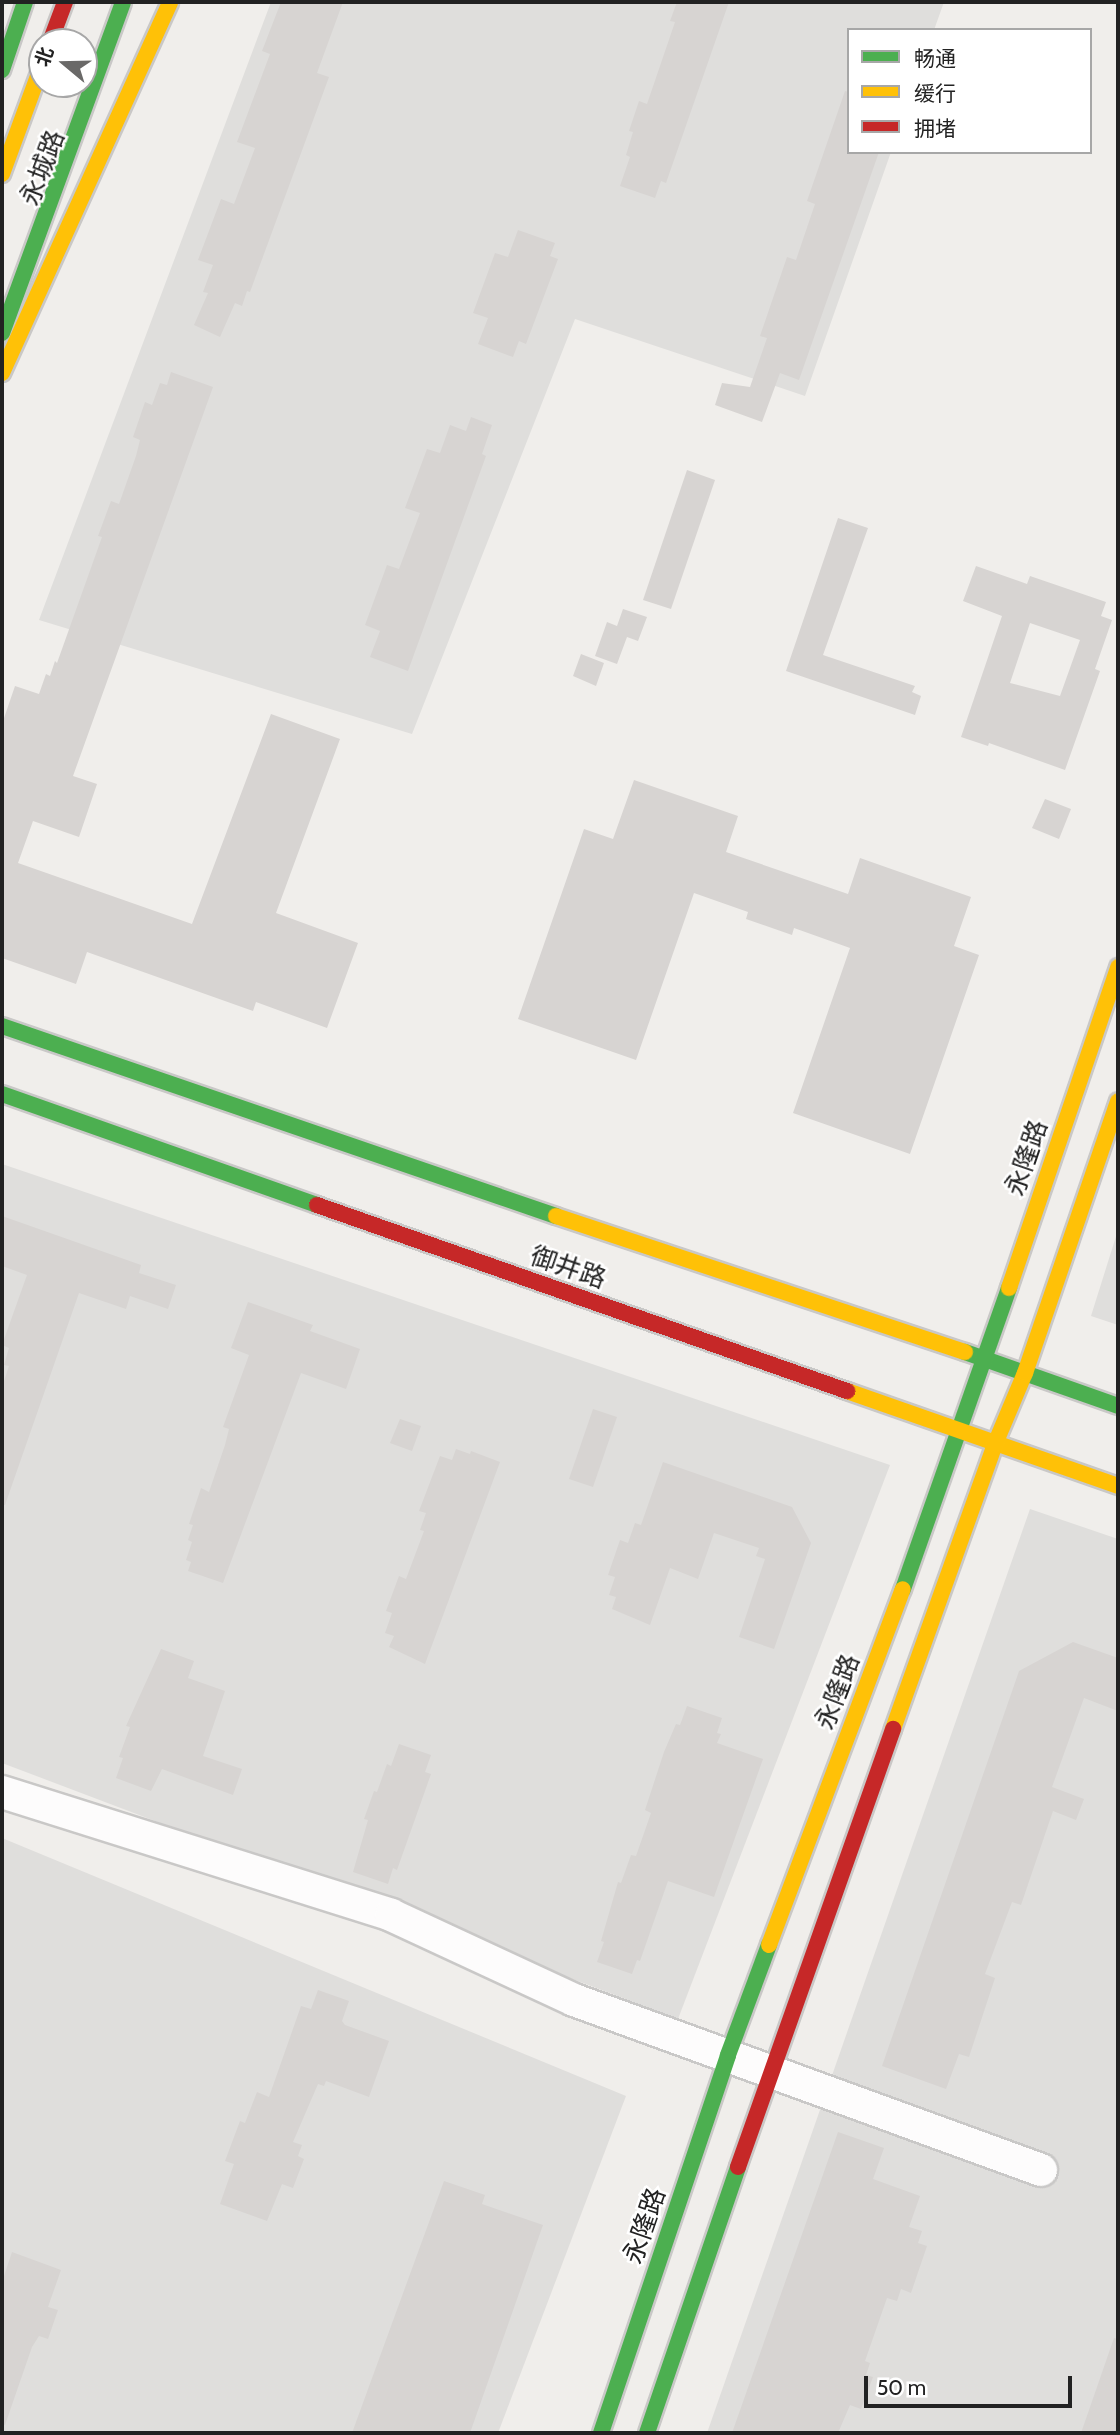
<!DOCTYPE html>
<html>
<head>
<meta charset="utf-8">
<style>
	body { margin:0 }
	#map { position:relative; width:1120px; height:2435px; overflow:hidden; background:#f0eeeb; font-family:Cabin,"Noto Sans SC",sans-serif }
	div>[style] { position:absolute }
	.residential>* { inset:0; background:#dfdedc }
	.building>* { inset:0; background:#d7d4d2 }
	.roads { filter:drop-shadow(2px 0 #c9c8c7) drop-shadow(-2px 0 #c9c8c7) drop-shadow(0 2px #c9c8c7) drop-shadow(0 -2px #c9c8c7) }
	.street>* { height:32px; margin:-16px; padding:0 16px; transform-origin:16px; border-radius:16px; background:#fdfcfc }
	.fast>* { height:16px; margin:-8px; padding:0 8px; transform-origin:8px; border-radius:8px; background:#4caf50 }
	.slow>* { height:16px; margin:-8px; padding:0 8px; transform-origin:8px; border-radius:8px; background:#ffc107 }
	.jam>* { height:16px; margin:-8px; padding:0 8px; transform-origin:8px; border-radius:8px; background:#c62828 }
	span { translate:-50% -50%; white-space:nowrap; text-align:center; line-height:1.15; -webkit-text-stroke:5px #fff; paint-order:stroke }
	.street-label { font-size:26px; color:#222 }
	.frame { position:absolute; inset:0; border:4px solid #222; pointer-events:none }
	.legend { position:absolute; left:847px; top:28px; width:245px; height:126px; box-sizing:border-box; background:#fff; border:2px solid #a7a7a7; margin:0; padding:9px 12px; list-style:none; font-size:21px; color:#222 }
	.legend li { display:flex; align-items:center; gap:14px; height:35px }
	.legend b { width:35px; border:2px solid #a7a7a7 }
	.north { position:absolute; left:28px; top:28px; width:70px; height:70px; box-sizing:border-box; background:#fff; border:2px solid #a7a7a7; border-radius:50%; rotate:289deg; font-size:19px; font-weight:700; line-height:28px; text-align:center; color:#222 }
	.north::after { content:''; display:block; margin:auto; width:24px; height:32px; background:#6a6968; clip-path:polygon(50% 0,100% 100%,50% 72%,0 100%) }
	.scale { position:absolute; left:864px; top:2376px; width:208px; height:32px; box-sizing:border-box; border:4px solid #222; border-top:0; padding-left:9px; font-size:21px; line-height:24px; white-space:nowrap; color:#222; -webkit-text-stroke:5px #fff; paint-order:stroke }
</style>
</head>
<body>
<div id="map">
	<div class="residential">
		<i style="clip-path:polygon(271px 2px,944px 2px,934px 30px,849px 30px,849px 152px,891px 152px,805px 396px,575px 319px,412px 734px,39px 620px)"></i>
		<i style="clip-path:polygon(2px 1164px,890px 1465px,678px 2019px,2px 1763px)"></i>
		<i style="clip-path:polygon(1118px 1230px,1118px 1325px,1091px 1316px)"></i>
		<i style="clip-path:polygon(1030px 1509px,1118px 1539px,1118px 2433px,707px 2433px)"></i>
		<i style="clip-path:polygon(2px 1838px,626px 2096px,498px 2433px,2px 2433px)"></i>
	</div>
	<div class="building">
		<i style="clip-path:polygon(281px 2px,343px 2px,317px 73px,329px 77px,250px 292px,247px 291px,242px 306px,235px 303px,220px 337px,194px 325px,208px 293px,203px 292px,213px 265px,198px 260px,221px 199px,234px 204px,255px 148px,237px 142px,270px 54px,262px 51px)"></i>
		<i style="clip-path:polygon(677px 2px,729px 2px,666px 183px,661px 181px,655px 198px,620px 186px,630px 157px,626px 155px,633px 132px,629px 131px,639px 101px,647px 104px,675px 22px,670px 21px)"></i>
		<i style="clip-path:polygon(845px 91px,849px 92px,849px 152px,879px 152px,799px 380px,780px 373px,762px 422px,715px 405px,722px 383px,750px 387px,767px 338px,760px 336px,787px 257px,796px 260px,815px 204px,807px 201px)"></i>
		<i style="clip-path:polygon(518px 230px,555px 243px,550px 256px,558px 259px,526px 344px,519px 341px,513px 357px,478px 344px,488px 318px,473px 313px,495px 253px,508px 257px)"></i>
		<i style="clip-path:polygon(171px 372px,213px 387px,73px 776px,97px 784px,79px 837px,33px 821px,18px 863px,192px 924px,271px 714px,340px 739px,276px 913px,358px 943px,327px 1028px,256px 1002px,253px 1011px,87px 952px,76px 984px,2px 958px,2px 724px,15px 686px,39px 694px,46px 674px,50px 676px,55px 661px,57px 663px,102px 537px,98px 536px,111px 501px,119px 504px,136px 456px,140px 440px,133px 437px,145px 402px,152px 405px,160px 383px,167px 385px)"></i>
		<i style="clip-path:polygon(471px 417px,492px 425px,482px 454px,486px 456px,408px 671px,370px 657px,380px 631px,365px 625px,387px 565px,399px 569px,420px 513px,405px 508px,427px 449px,440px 453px,450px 425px,466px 431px)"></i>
		<i style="clip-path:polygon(687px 470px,715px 480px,671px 609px,643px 600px)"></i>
		<i style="clip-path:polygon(838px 518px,868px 528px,823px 655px,915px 686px,912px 692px,921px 696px,915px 715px,786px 671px)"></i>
		<i style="clip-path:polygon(evenodd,976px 566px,1027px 584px,1030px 576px,1106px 602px,1101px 616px,1112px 620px,1095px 669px,1100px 671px,1065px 770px,989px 743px,988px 746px,961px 737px,1002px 616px,963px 601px,976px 566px,1030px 623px,1080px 640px,1060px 696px,1010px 683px,1030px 623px)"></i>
		<i style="clip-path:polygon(623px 609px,647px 617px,638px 641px,627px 637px,617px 664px,595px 656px,607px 622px,617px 626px)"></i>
		<i style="clip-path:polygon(581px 654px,604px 663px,596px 686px,573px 676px)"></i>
		<i style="clip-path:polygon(634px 780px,738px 816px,726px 852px,848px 894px,860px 858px,971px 897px,954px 946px,979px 955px,910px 1154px,793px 1113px,850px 948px,794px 928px,792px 935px,746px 919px,748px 912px,694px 893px,636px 1060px,518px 1019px,584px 829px,613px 839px)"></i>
		<i style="clip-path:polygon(1045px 799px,1071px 809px,1059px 839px,1032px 828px)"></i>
		<i style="clip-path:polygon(2px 1216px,141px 1265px,139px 1273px,176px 1285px,168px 1309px,130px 1296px,126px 1309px,79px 1293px,5px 1505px,2px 1505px,2px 1387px,9px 1366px,4px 1365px,9px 1348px,2px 1345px,27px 1275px,2px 1266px)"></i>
		<i style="clip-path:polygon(248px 1302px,313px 1325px,310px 1331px,360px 1349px,346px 1389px,301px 1373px,223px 1583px,188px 1571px,191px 1562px,186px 1560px,192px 1542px,188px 1540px,193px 1525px,189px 1524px,201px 1488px,209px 1492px,225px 1445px,229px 1429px,223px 1427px,249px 1355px,231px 1348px)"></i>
		<i style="clip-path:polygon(593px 1409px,617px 1417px,593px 1487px,569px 1479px)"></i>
		<i style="clip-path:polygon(400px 1419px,421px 1426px,412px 1451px,390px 1443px)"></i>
		<i style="clip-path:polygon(456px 1449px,470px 1454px,471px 1451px,500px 1462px,425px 1664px,389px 1647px,394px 1636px,385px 1633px,392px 1613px,386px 1611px,399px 1576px,406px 1579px,424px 1531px,420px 1530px,426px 1513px,419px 1511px,440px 1456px,452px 1460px)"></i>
		<i style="clip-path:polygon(663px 1462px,792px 1507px,811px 1543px,774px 1649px,739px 1637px,765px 1559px,756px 1556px,759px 1548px,714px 1533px,698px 1579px,670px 1568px,650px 1625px,612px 1609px,616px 1597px,609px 1595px,615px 1577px,608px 1575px,620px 1540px,628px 1543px,635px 1523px,641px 1525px)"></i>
		<i style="clip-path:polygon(1073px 1642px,1118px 1658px,1118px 1711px,1084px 1698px,1052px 1787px,1084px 1799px,1076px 1820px,1053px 1811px,1021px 1905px,1012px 1902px,985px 1974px,995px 1978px,969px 2057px,959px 2054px,946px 2089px,882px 2066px,1019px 1671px)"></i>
		<i style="clip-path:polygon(161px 1649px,194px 1661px,188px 1678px,225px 1691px,203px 1756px,242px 1769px,233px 1795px,162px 1769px,151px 1791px,116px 1778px,123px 1758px,119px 1757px,130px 1727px,126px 1726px)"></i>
		<i style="clip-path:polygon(687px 1706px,722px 1718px,717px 1733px,721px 1734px,717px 1743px,763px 1759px,714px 1897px,668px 1881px,640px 1961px,637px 1960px,632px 1974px,597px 1962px,604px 1942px,601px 1941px,618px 1882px,621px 1883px,631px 1855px,636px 1856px,651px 1813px,645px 1810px,664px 1752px,676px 1724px,680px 1725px)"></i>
		<i style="clip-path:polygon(399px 1744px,431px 1755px,425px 1772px,431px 1774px,397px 1870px,393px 1868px,388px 1884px,353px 1872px,368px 1820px,364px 1819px,374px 1791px,377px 1792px,387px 1764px,391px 1766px)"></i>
		<i style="clip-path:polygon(318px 1990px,349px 2001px,342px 2021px,345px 2025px,389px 2041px,369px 2097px,326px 2081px,324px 2086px,318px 2084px,293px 2142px,302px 2145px,298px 2156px,304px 2159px,293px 2188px,282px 2184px,267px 2221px,220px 2204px,234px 2164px,225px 2161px,240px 2121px,245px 2123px,257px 2092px,269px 2097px,301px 2006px,311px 2009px)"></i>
		<i style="clip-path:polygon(838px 2132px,884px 2148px,873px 2179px,920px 2196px,909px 2227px,922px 2231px,918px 2243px,927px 2246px,911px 2293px,901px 2289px,897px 2301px,887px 2298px,865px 2361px,870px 2363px,866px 2375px,873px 2377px,861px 2409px,850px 2405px,838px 2433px,732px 2433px)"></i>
		<i style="clip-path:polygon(444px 2181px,485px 2195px,482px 2204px,543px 2225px,470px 2433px,352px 2433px)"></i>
		<i style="clip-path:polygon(12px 2252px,61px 2270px,48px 2307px,58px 2310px,48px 2339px,39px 2336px,32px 2347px,5px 2425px,2px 2424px,2px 2282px)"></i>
		<i style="clip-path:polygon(1114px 2338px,1118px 2339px,1118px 2433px,1081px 2433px)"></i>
	</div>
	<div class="roads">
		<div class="street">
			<i style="left:2px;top:1792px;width:408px;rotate:17.5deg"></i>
			<i style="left:391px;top:1915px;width:202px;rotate:24.9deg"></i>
			<i style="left:574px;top:2000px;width:497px;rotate:20deg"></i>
		</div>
		<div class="fast">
			<i style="left:2px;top:70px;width:72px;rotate:-71.3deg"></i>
			<i style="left:2px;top:333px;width:352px;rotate:-69.9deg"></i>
			<i style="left:2px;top:1026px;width:586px;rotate:18.93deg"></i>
			<i style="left:2px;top:1094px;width:334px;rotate:19.4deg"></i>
			<i style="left:965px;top:1352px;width:162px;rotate:19.4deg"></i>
			<i style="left:903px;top:1589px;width:319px;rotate:-70.6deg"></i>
			<i style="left:601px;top:2433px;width:399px;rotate:-71.4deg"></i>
			<i style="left:728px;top:2055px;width:117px;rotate:-69.6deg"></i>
			<i style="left:647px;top:2433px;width:281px;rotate:-71.1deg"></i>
		</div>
		<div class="slow">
			<i style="left:2px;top:174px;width:116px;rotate:-69.8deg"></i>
			<i style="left:2px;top:373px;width:407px;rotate:-65.6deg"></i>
			<i style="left:556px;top:1216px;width:431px;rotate:18.4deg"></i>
			<i style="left:1009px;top:1288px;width:339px;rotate:-71.2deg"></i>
			<i style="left:847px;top:1391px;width:287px;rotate:19.3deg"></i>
			<i style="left:893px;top:1729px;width:303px;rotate:-70.3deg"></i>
			<i style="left:995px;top:1444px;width:77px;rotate:-67.1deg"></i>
			<i style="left:1025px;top:1373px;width:287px;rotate:-71.1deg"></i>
			<i style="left:769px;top:1945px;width:380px;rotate:-69.4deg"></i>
		</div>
		<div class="jam">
			<i style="left:50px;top:42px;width:43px;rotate:-69.4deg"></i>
			<i style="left:317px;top:1205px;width:562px;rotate:19.34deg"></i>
			<i style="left:738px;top:2167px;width:465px;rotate:-70.5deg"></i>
		</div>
	</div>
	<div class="street-label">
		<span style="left:43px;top:168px;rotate:-69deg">永城路</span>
		<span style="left:1027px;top:1158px;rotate:-71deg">永隆路</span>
		<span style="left:568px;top:1268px;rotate:19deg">御井路</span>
		<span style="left:838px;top:1692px;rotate:-69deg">永隆路</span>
		<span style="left:645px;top:2226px;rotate:-71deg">永隆路</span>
	</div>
	<div class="frame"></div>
	<ul class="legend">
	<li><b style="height:9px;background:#4caf50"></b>畅通</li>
	<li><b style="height:9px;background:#ffc107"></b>缓行</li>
	<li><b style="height:9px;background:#c62828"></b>拥堵</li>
	</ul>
	<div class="north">北</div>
	<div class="scale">50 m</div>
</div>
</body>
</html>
